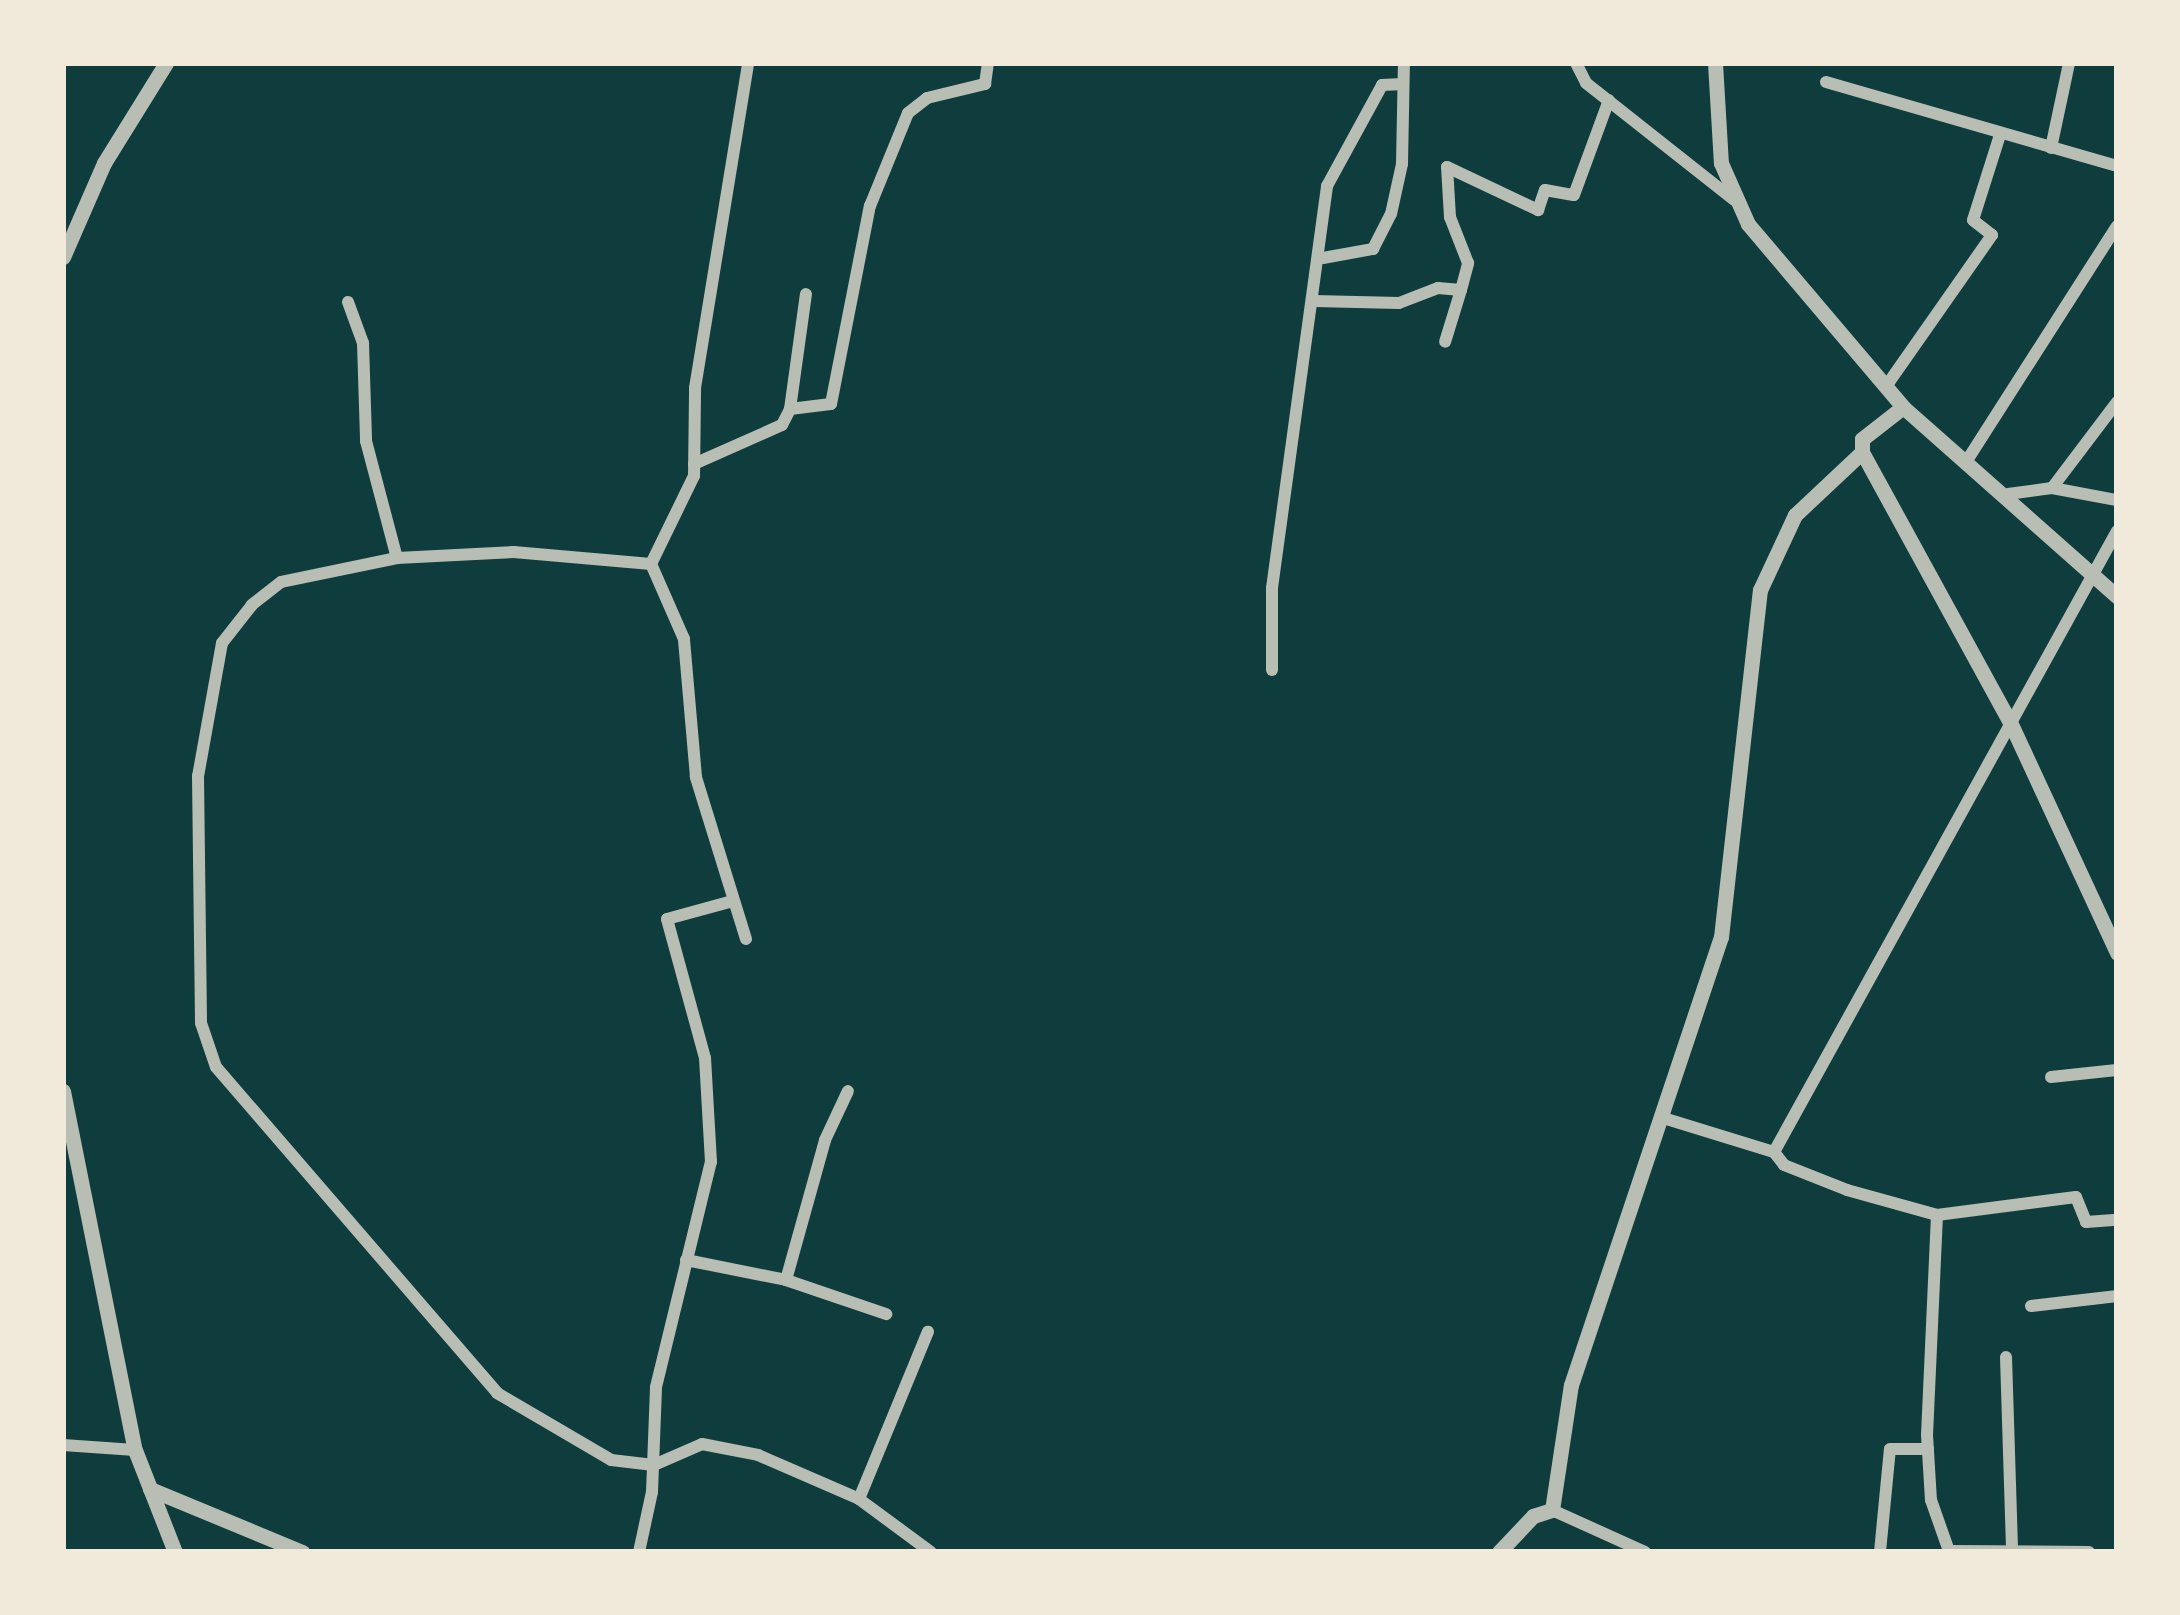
<!DOCTYPE html>
<html>
<head>
<meta charset="utf-8">
<style>
	body { margin:0 }
	#map { position:relative; width:2180px; height:1615px; overflow:hidden; background:#0f3d3e; font-family:Ubuntu,sans-serif }
	div>[style] { position:absolute }
	.minor>* { height:12px; margin:-6px; padding:0 6px; transform-origin:6px; border-radius:6px; background:#b8beb3 }
	.tertiary>* { height:15px; margin:-7.5px; padding:0 7.5px; transform-origin:7.5px; border-radius:7.5px; background:#b8beb3 }
	span { translate:-50% -50%; white-space:nowrap; text-align:center; line-height:1.15; -webkit-text-stroke:9px #f1e9da; paint-order:stroke }
	.frame { position:absolute; inset:0; border:66px solid #f1e9da; pointer-events:none }
</style>
</head>
<body>
<div id="map">
	<div class="minor">
		<i style="left:1576px;top:63px;width:22px;rotate:63deg"></i>
		<i style="left:1586px;top:83px;width:189px;rotate:38.3deg"></i>
		<i style="left:1826px;top:82px;width:303px;rotate:16.1deg"></i>
		<i style="left:2051px;top:148px;width:87px;rotate:-78deg"></i>
		<i style="left:1323px;top:258px;width:51px;rotate:-10.2deg"></i>
		<i style="left:1373px;top:249px;width:39px;rotate:-63deg"></i>
		<i style="left:1391px;top:214px;width:51px;rotate:-77.6deg"></i>
		<i style="left:1402px;top:164px;width:101px;rotate:-88.9deg"></i>
		<i style="left:1461px;top:290px;width:28px;rotate:-75deg"></i>
		<i style="left:1468px;top:263px;width:49px;rotate:-111.4deg"></i>
		<i style="left:1450px;top:217px;width:50px;rotate:-93.4deg"></i>
		<i style="left:1447px;top:167px;width:101px;rotate:25.3deg"></i>
		<i style="left:1538px;top:210px;width:21px;rotate:-71deg"></i>
		<i style="left:1545px;top:190px;width:29px;rotate:10deg"></i>
		<i style="left:1574px;top:195px;width:101px;rotate:-69.8deg"></i>
		<i style="left:1314px;top:301px;width:85px;rotate:1.3deg"></i>
		<i style="left:1399px;top:303px;width:42px;rotate:-21deg"></i>
		<i style="left:1438px;top:288px;width:23px;rotate:5deg"></i>
		<i style="left:1461px;top:290px;width:54px;rotate:107.1deg"></i>
		<i style="left:348px;top:302px;width:44px;rotate:69.9deg"></i>
		<i style="left:363px;top:343px;width:98px;rotate:88.2deg"></i>
		<i style="left:366px;top:441px;width:121px;rotate:75.2deg"></i>
		<i style="left:1887px;top:385px;width:183px;rotate:-55deg"></i>
		<i style="left:1992px;top:235px;width:24px;rotate:-142deg"></i>
		<i style="left:1973px;top:220px;width:89px;rotate:-72.4deg"></i>
		<i style="left:790px;top:409px;width:116px;rotate:-82.1deg"></i>
		<i style="left:1966px;top:462px;width:280px;rotate:-57.4deg"></i>
		<i style="left:694px;top:464px;width:96px;rotate:-23.9deg"></i>
		<i style="left:782px;top:425px;width:18px;rotate:-63deg"></i>
		<i style="left:790px;top:409px;width:41px;rotate:-7deg"></i>
		<i style="left:831px;top:404px;width:202px;rotate:-78.9deg"></i>
		<i style="left:870px;top:206px;width:100px;rotate:-67.8deg"></i>
		<i style="left:908px;top:113px;width:24px;rotate:-38deg"></i>
		<i style="left:927px;top:98px;width:60px;rotate:-13.6deg"></i>
		<i style="left:985px;top:84px;width:21px;rotate:-82deg"></i>
		<i style="left:2052px;top:488px;width:108px;rotate:-52.9deg"></i>
		<i style="left:2008px;top:494px;width:44px;rotate:-7.8deg"></i>
		<i style="left:2052px;top:488px;width:66px;rotate:10.5deg"></i>
		<i style="left:651px;top:564px;width:138px;rotate:-175deg"></i>
		<i style="left:514px;top:552px;width:117px;rotate:177.1deg"></i>
		<i style="left:397px;top:558px;width:118px;rotate:168.3deg"></i>
		<i style="left:281px;top:582px;width:37px;rotate:142deg"></i>
		<i style="left:252px;top:605px;width:48px;rotate:128.3deg"></i>
		<i style="left:222px;top:643px;width:135px;rotate:100.2deg"></i>
		<i style="left:198px;top:776px;width:247px;rotate:89.3deg"></i>
		<i style="left:201px;top:1023px;width:46px;rotate:71.2deg"></i>
		<i style="left:216px;top:1067px;width:430px;rotate:49.2deg"></i>
		<i style="left:497px;top:1393px;width:132px;rotate:30.4deg"></i>
		<i style="left:611px;top:1460px;width:43px;rotate:6.6deg"></i>
		<i style="left:654px;top:1465px;width:52px;rotate:-23.6deg"></i>
		<i style="left:702px;top:1444px;width:57px;rotate:11.1deg"></i>
		<i style="left:758px;top:1455px;width:110px;rotate:23.5deg"></i>
		<i style="left:859px;top:1499px;width:89px;rotate:36.4deg"></i>
		<i style="left:1272px;top:670px;width:82px;rotate:-90deg"></i>
		<i style="left:1272px;top:588px;width:406px;rotate:-82.2deg"></i>
		<i style="left:1327px;top:186px;width:115px;rotate:-61.4deg"></i>
		<i style="left:1382px;top:85px;width:21px;rotate:-3deg"></i>
		<i style="left:746px;top:939px;width:170px;rotate:-107.2deg"></i>
		<i style="left:696px;top:777px;width:139px;rotate:-95deg"></i>
		<i style="left:684px;top:639px;width:82px;rotate:-113.7deg"></i>
		<i style="left:651px;top:564px;width:98px;rotate:-64deg"></i>
		<i style="left:694px;top:476px;width:88px;rotate:-89.3deg"></i>
		<i style="left:695px;top:388px;width:329px;rotate:-80.7deg"></i>
		<i style="left:2051px;top:1077px;width:66px;rotate:-6.1deg"></i>
		<i style="left:1660px;top:1117px;width:119px;rotate:17.1deg"></i>
		<i style="left:1774px;top:1152px;width:16px;rotate:52deg"></i>
		<i style="left:1784px;top:1165px;width:68px;rotate:21.6deg"></i>
		<i style="left:1847px;top:1190px;width:93px;rotate:15.5deg"></i>
		<i style="left:1937px;top:1215px;width:220px;rotate:92.6deg"></i>
		<i style="left:1927px;top:1435px;width:65px;rotate:86.5deg"></i>
		<i style="left:1931px;top:1500px;width:54px;rotate:70.6deg"></i>
		<i style="left:1949px;top:1551px;width:140px;rotate:0.4deg"></i>
		<i style="left:1774px;top:1152px;width:709px;rotate:-61.09deg"></i>
		<i style="left:1937px;top:1215px;width:140px;rotate:-7.4deg"></i>
		<i style="left:2076px;top:1197px;width:27px;rotate:68deg"></i>
		<i style="left:2086px;top:1222px;width:31px;rotate:-4deg"></i>
		<i style="left:686px;top:1260px;width:102px;rotate:11.3deg"></i>
		<i style="left:786px;top:1280px;width:106px;rotate:18.8deg"></i>
		<i style="left:786px;top:1280px;width:145px;rotate:-74.4deg"></i>
		<i style="left:825px;top:1140px;width:54px;rotate:-64.9deg"></i>
		<i style="left:2031px;top:1306px;width:87px;rotate:-6.6deg"></i>
		<i style="left:2006px;top:1357px;width:195px;rotate:88.2deg"></i>
		<i style="left:63px;top:1445px;width:72px;rotate:4deg"></i>
		<i style="left:859px;top:1499px;width:181px;rotate:-67.6deg"></i>
		<i style="left:1552px;top:1510px;width:102px;rotate:24.3deg"></i>
		<i style="left:639px;top:1552px;width:61px;rotate:-77.8deg"></i>
		<i style="left:652px;top:1492px;width:105px;rotate:-87.8deg"></i>
		<i style="left:656px;top:1387px;width:232px;rotate:-76.3deg"></i>
		<i style="left:711px;top:1162px;width:104px;rotate:-93.3deg"></i>
		<i style="left:705px;top:1058px;width:144px;rotate:-105.3deg"></i>
		<i style="left:667px;top:919px;width:64px;rotate:-15.3deg"></i>
		<i style="left:1880px;top:1552px;width:103px;rotate:-84.5deg"></i>
		<i style="left:1890px;top:1449px;width:38px"></i>
	</div>
	<div class="tertiary">
		<i style="left:1715px;top:63px;width:100px;rotate:86.6deg"></i>
		<i style="left:1721px;top:163px;width:67px;rotate:66.1deg"></i>
		<i style="left:1748px;top:224px;width:240px;rotate:49.7deg"></i>
		<i style="left:1903px;top:407px;width:286px;rotate:41.5deg"></i>
		<i style="left:63px;top:257px;width:103px;rotate:-66.4deg"></i>
		<i style="left:104px;top:163px;width:118px;rotate:-58.2deg"></i>
		<i style="left:1903px;top:407px;width:52px;rotate:142deg"></i>
		<i style="left:1862px;top:439px;width:13px;rotate:90deg"></i>
		<i style="left:1862px;top:452px;width:308px;rotate:61.3deg"></i>
		<i style="left:2010px;top:722px;width:255px;rotate:65.1deg"></i>
		<i style="left:63px;top:1091px;width:366px;rotate:78.7deg"></i>
		<i style="left:135px;top:1450px;width:110px;rotate:68.6deg"></i>
		<i style="left:150px;top:1489px;width:165px;rotate:22.5deg"></i>
		<i style="left:1499px;top:1552px;width:50px;rotate:-46.6deg"></i>
		<i style="left:1533px;top:1516px;width:20px;rotate:-18deg"></i>
		<i style="left:1552px;top:1510px;width:126px;rotate:-81.4deg"></i>
		<i style="left:1571px;top:1385px;width:472px;rotate:-71.5deg"></i>
		<i style="left:1721px;top:937px;width:349px;rotate:-83.6deg"></i>
		<i style="left:1760px;top:590px;width:83px;rotate:-65deg"></i>
		<i style="left:1795px;top:515px;width:92px;rotate:-43.2deg"></i>
	</div>
	<div class="frame"></div>
</div>
</body>
</html>
